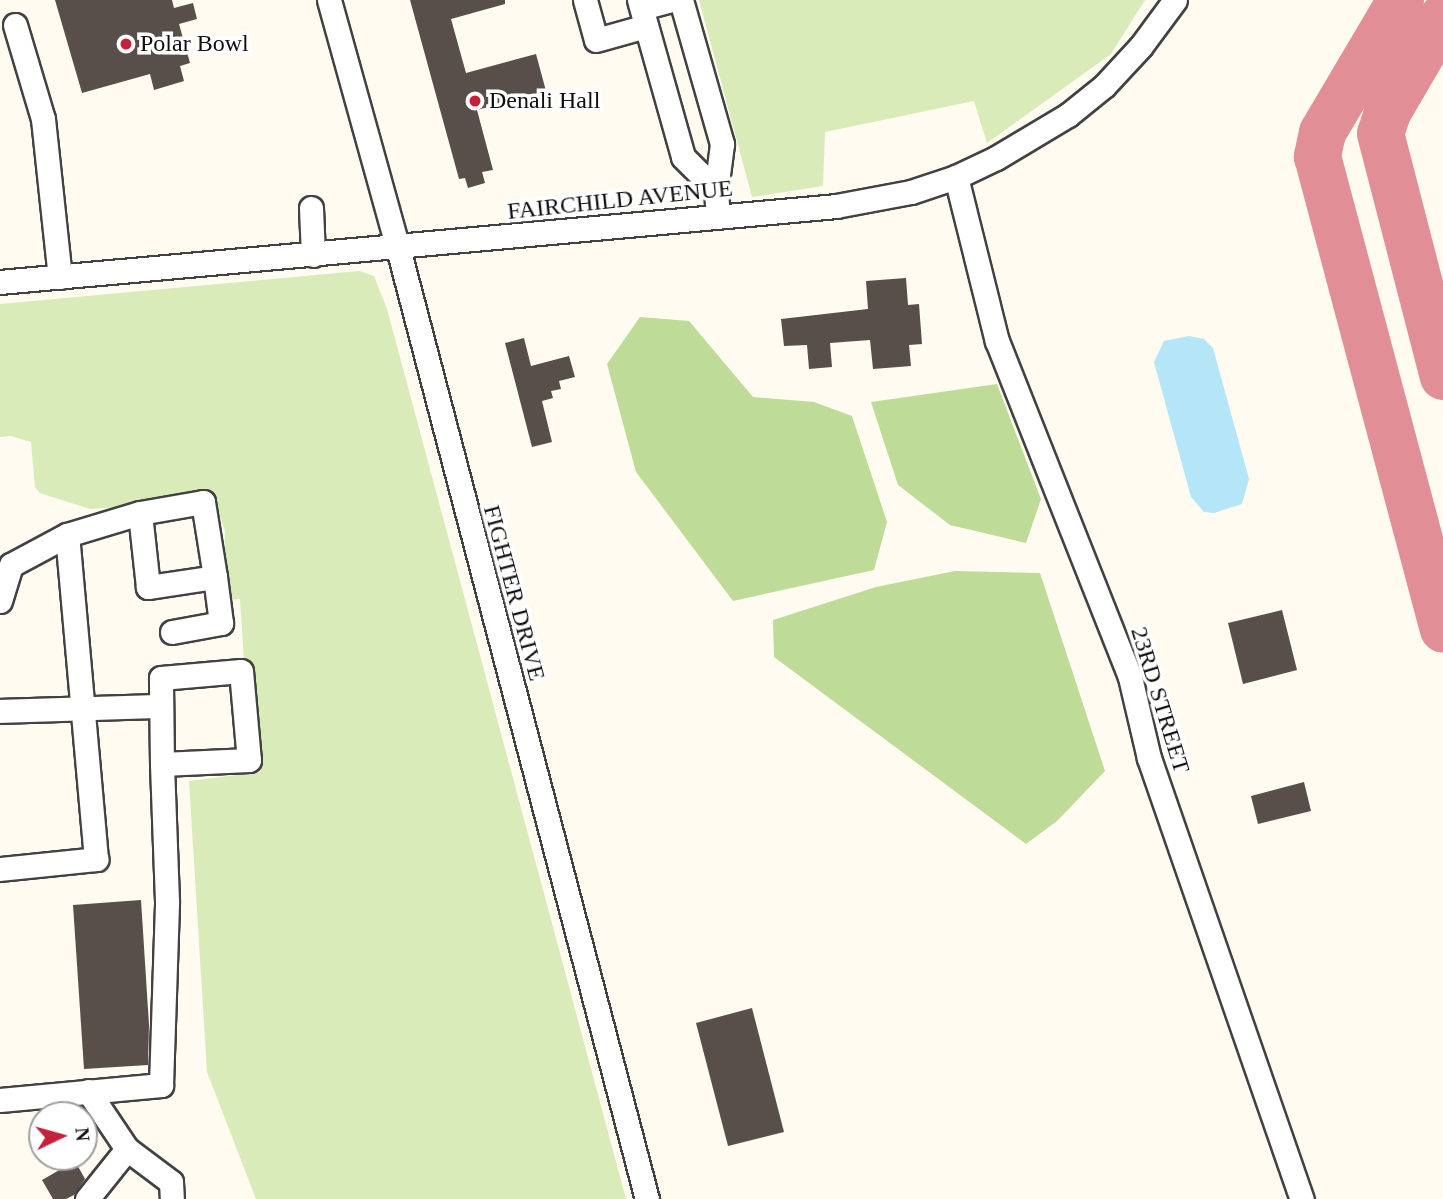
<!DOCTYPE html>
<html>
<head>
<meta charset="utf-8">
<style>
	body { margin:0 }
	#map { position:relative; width:1443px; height:1199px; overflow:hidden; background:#fffbf1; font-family:"Times New Roman",serif }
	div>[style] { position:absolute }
	.green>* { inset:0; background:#d8ebb9 }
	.forest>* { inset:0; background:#bedc97 }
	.water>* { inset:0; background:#b4e6f8 }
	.taxiway>* { height:47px; margin:-23.5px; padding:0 23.5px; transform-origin:23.5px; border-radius:23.5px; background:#e28e96 }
	.building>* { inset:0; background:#584f4b }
	.roads { filter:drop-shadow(2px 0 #424242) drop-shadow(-2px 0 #424242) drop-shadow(0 2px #424242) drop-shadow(0 -2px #424242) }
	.minor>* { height:23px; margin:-11.5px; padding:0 11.5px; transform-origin:11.5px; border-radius:11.5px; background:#fff }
	.dots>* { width:19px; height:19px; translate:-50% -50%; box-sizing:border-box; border:4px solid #fff; border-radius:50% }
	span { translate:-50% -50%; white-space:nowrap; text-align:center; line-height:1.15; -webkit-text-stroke:7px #fff; paint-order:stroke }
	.poi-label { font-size:24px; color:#0f0f0f }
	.left { translate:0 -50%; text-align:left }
	.street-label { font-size:24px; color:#0f0f0f }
	.north { position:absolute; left:28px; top:1101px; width:70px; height:70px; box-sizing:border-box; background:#fff; border:2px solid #9f9f9f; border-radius:50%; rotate:85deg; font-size:19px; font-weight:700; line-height:28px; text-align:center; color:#0f0f0f }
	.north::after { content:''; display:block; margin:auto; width:24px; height:32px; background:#c4223b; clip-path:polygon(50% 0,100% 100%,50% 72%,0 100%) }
</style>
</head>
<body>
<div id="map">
	<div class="green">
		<i style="clip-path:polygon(699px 0,1145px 0,1111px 54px,987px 143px,974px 101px,825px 132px,823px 186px,752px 197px)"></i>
		<i style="clip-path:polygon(359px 271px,374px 276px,387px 309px,626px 1199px,256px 1199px,207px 1072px,189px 781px,261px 772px,244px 662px,240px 599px,224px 600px,225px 531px,215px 501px,90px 509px,40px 493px,35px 487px,31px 442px,11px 436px,0 437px,0 304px)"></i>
	</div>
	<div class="forest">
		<i style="clip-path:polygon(640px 317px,689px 321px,753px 397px,814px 402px,852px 416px,887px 522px,874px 570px,733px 601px,636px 472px,607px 364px)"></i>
		<i style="clip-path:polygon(997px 384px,1041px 499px,1026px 543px,950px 525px,898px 485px,871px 402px)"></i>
		<i style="clip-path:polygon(955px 571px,1040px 573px,1105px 771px,1057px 821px,1026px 844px,774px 657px,773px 620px,876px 587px)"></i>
	</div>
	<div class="water">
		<i style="clip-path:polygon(1189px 336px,1204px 339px,1213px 348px,1249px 479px,1242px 504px,1214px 513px,1204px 512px,1191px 497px,1154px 362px,1164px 341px)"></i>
	</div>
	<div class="taxiway">
		<i style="left:1400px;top:0;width:153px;rotate:120.6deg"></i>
		<i style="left:1322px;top:132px;width:25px;rotate:102deg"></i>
		<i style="left:1317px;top:156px;width:489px;rotate:75.1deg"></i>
		<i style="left:1443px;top:16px;width:111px;rotate:120.3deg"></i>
		<i style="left:1387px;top:112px;width:22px;rotate:108deg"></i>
		<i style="left:1380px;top:133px;width:251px;rotate:75.5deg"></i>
	</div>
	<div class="building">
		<i style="clip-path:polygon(55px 0,172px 0,174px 8px,193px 3px,197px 19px,179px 24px,190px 63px,180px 66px,184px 81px,154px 90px,150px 74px,82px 93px)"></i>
		<i style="clip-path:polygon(410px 0,505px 0,505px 4px,451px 19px,466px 73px,536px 54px,546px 91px,477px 110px,493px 170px,482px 172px,485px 183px,468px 188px,465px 178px,459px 179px)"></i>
		<i style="clip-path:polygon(906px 278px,908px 305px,919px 304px,922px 344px,909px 345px,911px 366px,873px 369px,870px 340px,830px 343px,832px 367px,809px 369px,807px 345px,784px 346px,781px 319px,868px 309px,866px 281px)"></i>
		<i style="clip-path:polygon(524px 338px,531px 366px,569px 356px,575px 377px,559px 381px,561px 389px,551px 391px,553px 398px,542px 401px,552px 442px,532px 447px,505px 343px)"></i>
		<i style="clip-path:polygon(1282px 610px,1297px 670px,1243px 684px,1228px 623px)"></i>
		<i style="clip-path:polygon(1304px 782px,1311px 811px,1258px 824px,1251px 796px)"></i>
		<i style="clip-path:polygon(141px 900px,149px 1025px,148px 1065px,84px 1069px,73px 905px)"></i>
		<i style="clip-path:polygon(752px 1008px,784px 1132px,728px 1146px,696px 1023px)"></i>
		<i style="clip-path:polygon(75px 1161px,85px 1179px,74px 1195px,66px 1199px,53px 1199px,42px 1180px)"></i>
	</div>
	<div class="roads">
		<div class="minor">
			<i style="left:329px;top:0;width:257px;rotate:74.5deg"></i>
			<i style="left:398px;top:248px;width:983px;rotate:75.33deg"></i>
			<i style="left:585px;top:0;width:41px;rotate:74.6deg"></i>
			<i style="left:596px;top:40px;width:52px;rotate:-15.6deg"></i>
			<i style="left:639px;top:0;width:163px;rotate:74.3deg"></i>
			<i style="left:683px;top:157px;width:47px;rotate:45deg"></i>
			<i style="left:681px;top:0;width:150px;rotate:74.1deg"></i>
			<i style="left:722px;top:144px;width:46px;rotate:97.4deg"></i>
			<i style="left:716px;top:190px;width:27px;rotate:86deg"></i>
			<i style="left:642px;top:8px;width:31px;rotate:-15deg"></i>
			<i style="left:15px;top:25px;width:98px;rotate:73.4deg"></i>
			<i style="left:43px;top:119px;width:159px;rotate:83.9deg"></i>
			<i style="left:956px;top:177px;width:169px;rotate:76deg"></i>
			<i style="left:997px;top:341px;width:361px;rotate:68.4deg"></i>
			<i style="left:1130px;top:677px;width:83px;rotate:76.8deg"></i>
			<i style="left:1149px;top:758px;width:467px;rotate:70.9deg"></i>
			<i style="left:311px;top:208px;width:47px;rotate:87.6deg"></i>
			<i style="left:0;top:282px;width:839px;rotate:-5.19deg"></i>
			<i style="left:836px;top:206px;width:76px;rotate:-10.6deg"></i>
			<i style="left:911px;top:192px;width:47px;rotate:-18.4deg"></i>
			<i style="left:956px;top:177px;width:44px;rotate:-25.4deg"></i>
			<i style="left:996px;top:158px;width:84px;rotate:-30.8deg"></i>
			<i style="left:1068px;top:115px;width:46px;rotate:-38.9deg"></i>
			<i style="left:1104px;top:86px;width:54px;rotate:-47.2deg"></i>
			<i style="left:1141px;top:46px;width:57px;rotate:-53.5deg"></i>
			<i style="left:0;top:601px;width:38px;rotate:-73deg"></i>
			<i style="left:11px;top:565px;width:64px;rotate:-28.2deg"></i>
			<i style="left:172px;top:632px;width:50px;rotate:-10.4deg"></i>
			<i style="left:221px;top:623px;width:46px;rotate:-97.4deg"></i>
			<i style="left:241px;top:671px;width:89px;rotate:84.9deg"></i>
			<i style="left:249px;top:760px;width:87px;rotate:177.4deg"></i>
			<i style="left:162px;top:764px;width:86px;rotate:-90.7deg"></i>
			<i style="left:161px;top:678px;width:80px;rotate:-5deg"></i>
			<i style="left:0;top:711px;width:161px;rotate:-1.8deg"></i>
			<i style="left:0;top:869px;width:97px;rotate:-5.9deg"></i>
			<i style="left:96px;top:859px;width:325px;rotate:-95.1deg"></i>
			<i style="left:67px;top:535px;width:76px;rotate:-16.8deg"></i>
			<i style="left:140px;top:513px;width:64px;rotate:-9.9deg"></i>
			<i style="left:203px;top:502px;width:76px;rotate:80.9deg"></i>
			<i style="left:215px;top:577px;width:68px;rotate:171.5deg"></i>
			<i style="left:148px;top:587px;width:74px;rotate:-96.2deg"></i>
			<i style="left:88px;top:1091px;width:70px;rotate:56.1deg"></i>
			<i style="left:127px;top:1149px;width:55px;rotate:36.9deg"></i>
			<i style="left:171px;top:1182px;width:17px;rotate:87deg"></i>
			<i style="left:0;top:1100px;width:162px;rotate:-5.3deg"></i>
			<i style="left:161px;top:1085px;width:184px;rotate:-88.1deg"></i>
			<i style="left:167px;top:901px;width:137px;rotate:-92.1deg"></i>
			<i style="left:87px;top:1199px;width:64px;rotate:-51.3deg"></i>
		</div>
	</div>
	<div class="dots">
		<i style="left:126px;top:44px;background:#c4223b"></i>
		<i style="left:475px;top:101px;background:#c4223b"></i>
	</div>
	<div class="poi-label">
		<span class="left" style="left:140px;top:44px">Polar Bowl</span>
		<span class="left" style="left:489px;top:101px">Denali Hall</span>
	</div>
	<div class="street-label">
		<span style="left:620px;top:200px;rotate:-6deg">FAIRCHILD AVENUE</span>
		<span style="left:514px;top:593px;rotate:75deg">FIGHTER DRIVE</span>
		<span style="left:1160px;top:700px;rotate:73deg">23RD STREET</span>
	</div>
	<div class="north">N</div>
</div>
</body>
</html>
